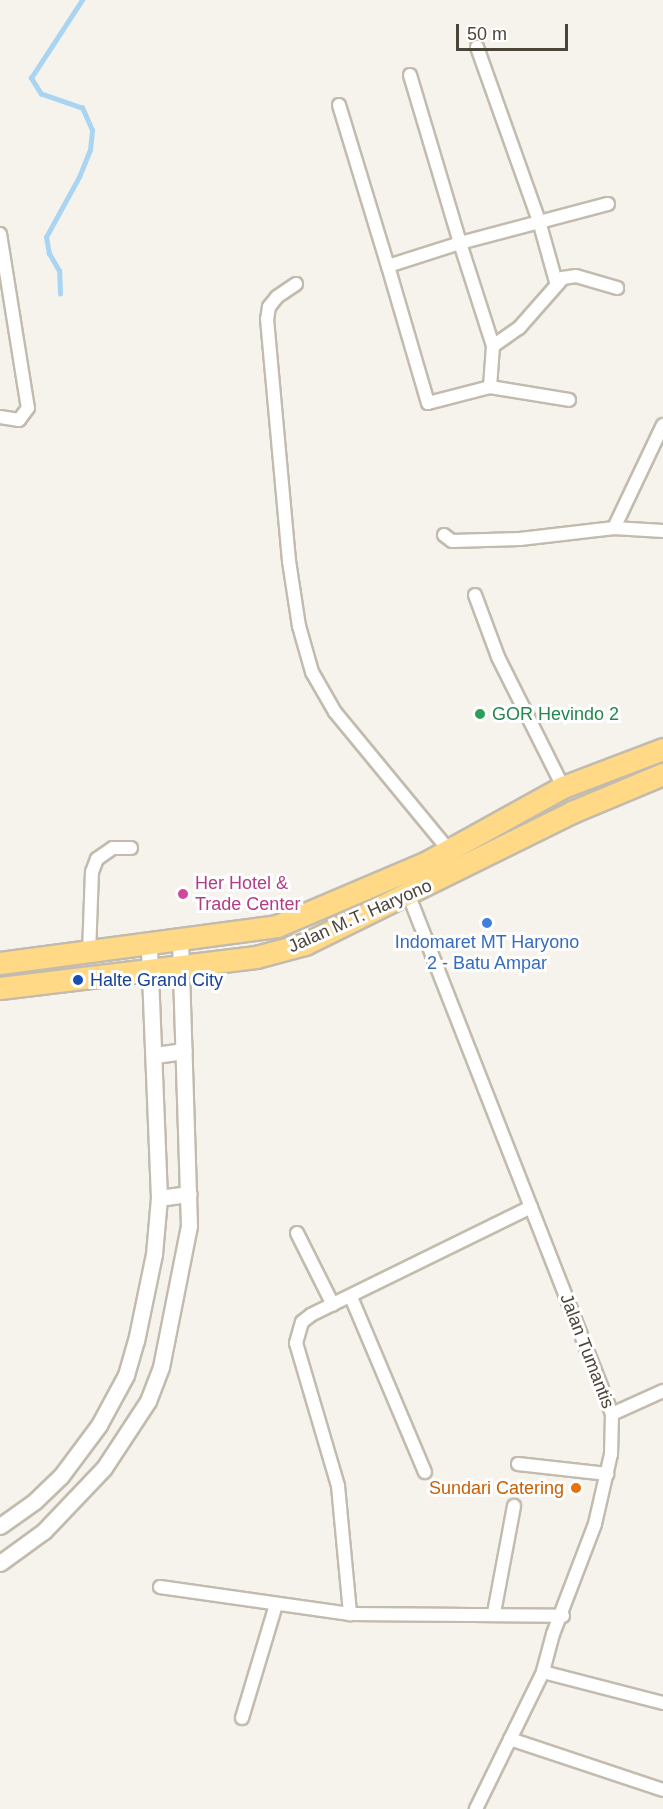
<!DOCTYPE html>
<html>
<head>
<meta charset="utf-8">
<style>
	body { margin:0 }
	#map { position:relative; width:663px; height:1809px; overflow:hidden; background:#f6f3ec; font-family:Arial,sans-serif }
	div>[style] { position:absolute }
	.stream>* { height:4.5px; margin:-2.25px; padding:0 2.25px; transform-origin:2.25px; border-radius:2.25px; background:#a9d4f2 }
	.roads { filter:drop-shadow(2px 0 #c2bbae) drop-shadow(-2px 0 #c2bbae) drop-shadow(0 2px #c2bbae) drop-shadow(0 -2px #c2bbae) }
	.minor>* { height:12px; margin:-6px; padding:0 6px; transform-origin:6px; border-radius:6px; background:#fff }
	.tertiary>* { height:15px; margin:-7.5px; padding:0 7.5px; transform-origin:7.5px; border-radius:7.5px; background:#fff }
	.trunk>* { height:21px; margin:-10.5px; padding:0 10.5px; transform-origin:10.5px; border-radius:10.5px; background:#ffd985 }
	.dots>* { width:16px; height:16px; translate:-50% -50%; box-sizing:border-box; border:3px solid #fff; border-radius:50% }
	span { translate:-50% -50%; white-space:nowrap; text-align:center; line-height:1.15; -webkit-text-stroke:6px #fff; paint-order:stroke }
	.leisure-label { font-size:18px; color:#27864d }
	.left { translate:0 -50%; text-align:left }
	.hotel-label { font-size:18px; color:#b23c85 }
	.street-label { font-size:18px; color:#4b4439 }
	.shop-label { font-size:18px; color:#366cbe }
	.transit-label { font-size:18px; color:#164399 }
	.food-label { font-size:18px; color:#c56008 }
	.right { translate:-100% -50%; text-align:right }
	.scale { position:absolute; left:456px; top:24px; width:112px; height:27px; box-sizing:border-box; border:3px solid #4b4439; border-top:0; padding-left:8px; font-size:18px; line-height:21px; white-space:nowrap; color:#4b4439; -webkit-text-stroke:4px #fff; paint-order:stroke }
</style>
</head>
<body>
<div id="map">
	<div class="stream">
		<i style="left:60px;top:294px;width:23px;rotate:-92deg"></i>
		<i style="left:59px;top:271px;width:20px;rotate:-120deg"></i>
		<i style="left:49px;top:254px;width:17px;rotate:-100deg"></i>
		<i style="left:46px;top:237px;width:68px;rotate:-61.2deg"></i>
		<i style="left:79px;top:177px;width:29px;rotate:-68deg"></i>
		<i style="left:90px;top:150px;width:20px;rotate:-84deg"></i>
		<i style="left:92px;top:130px;width:24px;rotate:-114deg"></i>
		<i style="left:82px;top:108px;width:43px;rotate:-161.1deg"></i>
		<i style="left:41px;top:94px;width:19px;rotate:-122deg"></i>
		<i style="left:31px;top:78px;width:93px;rotate:-56.8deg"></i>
	</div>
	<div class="roads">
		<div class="minor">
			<i style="left:477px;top:47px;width:185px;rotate:70.4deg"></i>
			<i style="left:539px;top:221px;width:63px;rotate:74.4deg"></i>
			<i style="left:410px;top:75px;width:175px;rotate:73.4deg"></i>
			<i style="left:460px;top:243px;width:108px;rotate:72.2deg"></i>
			<i style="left:493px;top:346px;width:41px;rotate:94.2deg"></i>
			<i style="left:490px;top:387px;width:64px;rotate:165.5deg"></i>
			<i style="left:428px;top:403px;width:143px;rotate:-106.3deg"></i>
			<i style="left:388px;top:266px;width:76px;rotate:-17.7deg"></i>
			<i style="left:460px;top:243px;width:153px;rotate:-14.8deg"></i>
			<i style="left:339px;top:105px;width:168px;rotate:73.1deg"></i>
			<i style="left:0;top:234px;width:176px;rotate:80.9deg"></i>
			<i style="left:28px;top:408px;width:15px;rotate:127deg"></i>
			<i style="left:19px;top:420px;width:19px;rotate:-171deg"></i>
			<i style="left:296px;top:284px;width:23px;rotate:146deg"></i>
			<i style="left:277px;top:297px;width:13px;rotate:129deg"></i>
			<i style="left:269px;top:307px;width:12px;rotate:99deg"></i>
			<i style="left:267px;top:319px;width:243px;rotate:84.8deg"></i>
			<i style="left:289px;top:561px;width:66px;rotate:81.3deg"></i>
			<i style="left:299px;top:626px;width:48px;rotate:74.2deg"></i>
			<i style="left:312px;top:672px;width:46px;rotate:60.1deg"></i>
			<i style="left:335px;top:712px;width:184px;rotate:50.5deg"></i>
			<i style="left:493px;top:346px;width:32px;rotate:-35deg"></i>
			<i style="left:519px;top:328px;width:67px;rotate:-48.7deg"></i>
			<i style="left:563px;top:278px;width:13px;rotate:-9deg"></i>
			<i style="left:576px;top:276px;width:43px;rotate:16.3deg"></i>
			<i style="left:490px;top:387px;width:80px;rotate:9.3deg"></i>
			<i style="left:614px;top:528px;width:114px;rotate:-64.6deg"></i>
			<i style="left:444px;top:535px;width:10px;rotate:37deg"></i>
			<i style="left:452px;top:541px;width:68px;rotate:-1.7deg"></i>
			<i style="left:520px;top:539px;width:95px;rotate:-6.7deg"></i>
			<i style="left:614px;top:528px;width:49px;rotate:3.5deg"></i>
			<i style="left:475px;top:595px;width:66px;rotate:69.6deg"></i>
			<i style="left:498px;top:657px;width:145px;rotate:63.4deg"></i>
			<i style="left:409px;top:896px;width:556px;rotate:68.6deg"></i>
			<i style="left:612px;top:1414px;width:40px;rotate:91.4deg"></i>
			<i style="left:611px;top:1454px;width:72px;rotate:102.9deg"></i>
			<i style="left:595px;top:1524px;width:118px;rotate:110.9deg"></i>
			<i style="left:553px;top:1634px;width:39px;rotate:105deg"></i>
			<i style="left:543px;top:1672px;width:153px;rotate:116.1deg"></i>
			<i style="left:89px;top:953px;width:81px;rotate:-87.9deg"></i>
			<i style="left:92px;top:872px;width:14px;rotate:-69deg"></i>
			<i style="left:97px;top:859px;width:19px;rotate:-35deg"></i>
			<i style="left:113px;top:848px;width:18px"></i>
			<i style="left:531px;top:1207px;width:245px;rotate:153.9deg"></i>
			<i style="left:311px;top:1315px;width:11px;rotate:142deg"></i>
			<i style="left:302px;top:1322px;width:22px;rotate:106deg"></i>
			<i style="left:296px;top:1343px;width:149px;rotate:73.6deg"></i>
			<i style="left:338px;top:1486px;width:129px;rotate:84.6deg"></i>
			<i style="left:350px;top:1614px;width:213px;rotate:0.5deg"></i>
			<i style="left:297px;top:1233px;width:80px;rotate:63.4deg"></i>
			<i style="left:351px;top:1297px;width:190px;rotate:67.1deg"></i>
			<i style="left:612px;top:1414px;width:56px;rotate:-24.3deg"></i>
			<i style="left:518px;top:1464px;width:90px;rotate:6.4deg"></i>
			<i style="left:160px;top:1587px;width:192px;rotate:8.1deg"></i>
			<i style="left:494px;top:1613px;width:109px;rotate:-79.4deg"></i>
			<i style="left:543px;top:1672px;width:124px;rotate:14.5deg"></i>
			<i style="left:242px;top:1718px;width:118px;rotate:-73.3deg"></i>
			<i style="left:510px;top:1739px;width:161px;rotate:18.4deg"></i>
		</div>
		<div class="tertiary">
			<i style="left:155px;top:1055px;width:29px;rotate:-8deg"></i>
			<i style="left:159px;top:1198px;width:30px;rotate:-8deg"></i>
			<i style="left:0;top:1526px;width:43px;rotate:-35.5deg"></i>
			<i style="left:35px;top:1501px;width:36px;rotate:-44deg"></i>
			<i style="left:61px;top:1476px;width:64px;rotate:-53.3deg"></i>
			<i style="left:99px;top:1425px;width:57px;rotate:-61.6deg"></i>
			<i style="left:126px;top:1375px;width:35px;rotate:-74deg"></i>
			<i style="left:136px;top:1341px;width:89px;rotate:-78.3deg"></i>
			<i style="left:154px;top:1254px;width:56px;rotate:-84.9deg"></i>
			<i style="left:159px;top:1198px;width:253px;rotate:-92.3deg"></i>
			<i style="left:0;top:1563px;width:54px;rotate:-36deg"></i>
			<i style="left:44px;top:1531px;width:87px;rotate:-46.4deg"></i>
			<i style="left:104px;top:1468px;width:80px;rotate:-56.7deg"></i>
			<i style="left:148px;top:1401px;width:36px;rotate:-69deg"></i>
			<i style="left:161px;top:1367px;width:144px;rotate:-78.8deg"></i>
			<i style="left:189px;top:1226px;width:285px;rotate:-91.8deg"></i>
		</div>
		<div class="trunk">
			<i style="left:0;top:963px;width:279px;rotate:-7.6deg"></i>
			<i style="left:277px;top:926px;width:163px;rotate:-23.1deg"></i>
			<i style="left:427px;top:862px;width:155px;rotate:-28.9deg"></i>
			<i style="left:563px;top:787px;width:107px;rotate:-20.8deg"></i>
			<i style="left:0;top:988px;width:258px;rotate:-6.9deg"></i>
			<i style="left:256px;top:957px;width:51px;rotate:-14.9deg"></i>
			<i style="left:305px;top:944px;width:298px;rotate:-26.3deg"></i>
			<i style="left:572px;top:812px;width:99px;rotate:-22.7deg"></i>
		</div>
	</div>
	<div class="dots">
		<i style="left:480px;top:714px;background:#2e9e5b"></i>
		<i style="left:183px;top:894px;background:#d1479c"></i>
		<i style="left:487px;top:923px;background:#3f7fe0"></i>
		<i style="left:78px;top:980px;background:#1a4fb4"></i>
		<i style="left:576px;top:1488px;background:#e8710a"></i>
	</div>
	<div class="leisure-label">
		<span class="left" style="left:492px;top:714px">GOR Hevindo 2</span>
	</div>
	<div class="hotel-label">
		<span class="left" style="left:195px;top:894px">Her Hotel &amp;<br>Trade Center</span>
	</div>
	<div class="street-label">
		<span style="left:360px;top:916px;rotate:-24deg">Jalan M.T. Haryono</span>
		<span style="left:587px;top:1351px;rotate:69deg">Jalan Tumantis</span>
	</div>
	<div class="shop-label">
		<span style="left:487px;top:953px">Indomaret MT Haryono<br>2 - Batu Ampar</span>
	</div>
	<div class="transit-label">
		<span class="left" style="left:90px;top:980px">Halte Grand City</span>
	</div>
	<div class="food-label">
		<span class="right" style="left:564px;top:1488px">Sundari Catering</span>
	</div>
	<div class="scale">50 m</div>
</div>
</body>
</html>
